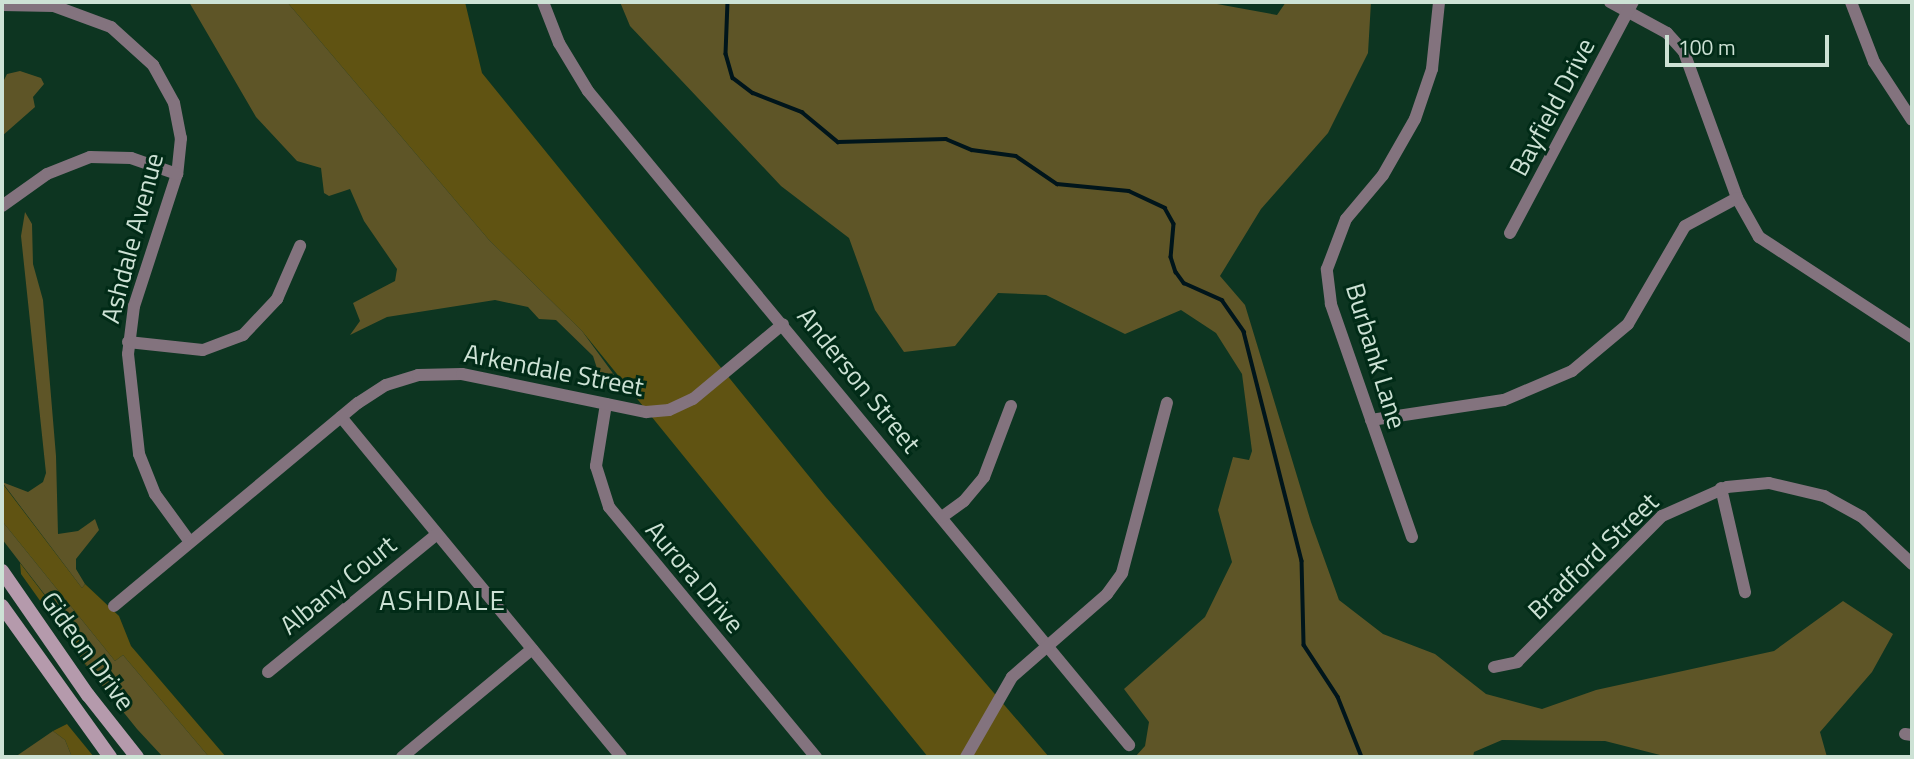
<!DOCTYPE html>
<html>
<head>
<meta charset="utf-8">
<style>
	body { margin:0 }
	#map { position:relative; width:1914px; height:759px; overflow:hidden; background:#0d3521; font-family:"Titillium Web",sans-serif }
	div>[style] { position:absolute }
	.green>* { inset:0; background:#605312 }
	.forest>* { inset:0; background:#5e5527 }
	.stream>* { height:3.5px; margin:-1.75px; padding:0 1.75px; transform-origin:1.75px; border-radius:1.75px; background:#00151b }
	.minor>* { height:12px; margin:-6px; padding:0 6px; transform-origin:6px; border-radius:6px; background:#83737e }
	.secondary>* { height:14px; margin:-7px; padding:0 7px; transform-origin:7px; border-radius:7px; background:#b59aac }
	span { translate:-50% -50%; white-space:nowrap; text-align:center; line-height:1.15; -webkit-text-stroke:6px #012b17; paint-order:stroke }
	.street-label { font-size:26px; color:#cde2d5 }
	.neighbourhood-label { font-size:28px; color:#cde2d5; letter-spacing:2px }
	.frame { position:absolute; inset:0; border:4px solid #cde2d5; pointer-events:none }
	.scale { position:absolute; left:1665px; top:35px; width:164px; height:32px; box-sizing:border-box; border:4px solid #cde2d5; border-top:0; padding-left:9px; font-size:21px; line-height:24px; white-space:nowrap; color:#cde2d5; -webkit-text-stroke:5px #012b17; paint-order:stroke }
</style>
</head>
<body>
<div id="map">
	<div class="green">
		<i style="clip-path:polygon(287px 2px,465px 2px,482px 73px,825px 496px,1049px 757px,928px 757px,582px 331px,489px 240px)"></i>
		<i style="clip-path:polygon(2px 483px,82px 588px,85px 584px,119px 616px,131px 646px,226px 757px,209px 757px,123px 655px,115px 661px,2px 521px)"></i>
		<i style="clip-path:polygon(20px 563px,82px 644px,80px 651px,88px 668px,21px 574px)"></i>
		<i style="clip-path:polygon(67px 724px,94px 757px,72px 757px,65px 740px,53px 731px)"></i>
	</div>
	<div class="forest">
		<i style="clip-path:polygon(189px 2px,287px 2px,489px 240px,582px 331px,623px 387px,602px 384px,593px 356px,556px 320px,539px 319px,528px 307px,495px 300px,387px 317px,350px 335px,360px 321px,353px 303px,395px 281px,397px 269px,364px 221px,350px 189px,329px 196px,324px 193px,321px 168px,297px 161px,256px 117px)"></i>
		<i style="clip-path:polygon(620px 2px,1206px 2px,1277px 15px,1286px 2px,1371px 2px,1368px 53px,1328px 133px,1261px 209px,1220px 276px,1245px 305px,1311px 522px,1339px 600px,1383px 634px,1435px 654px,1486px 694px,1542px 709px,1596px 690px,1774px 651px,1843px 601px,1893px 634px,1872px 672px,1820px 732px,1827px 757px,1668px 757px,1605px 741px,1502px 740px,1474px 752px,1473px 757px,1135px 757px,1145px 746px,1149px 722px,1124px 689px,1205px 617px,1232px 562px,1218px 510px,1233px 457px,1249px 460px,1252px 451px,1242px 374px,1216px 333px,1181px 310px,1125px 334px,1046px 295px,998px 293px,955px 346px,904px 352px,875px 310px,849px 238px,781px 186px,630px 26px)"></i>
		<i style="clip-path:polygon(20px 71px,41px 78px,44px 84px,33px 97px,35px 107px,2px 136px,2px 84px,7px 74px)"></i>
		<i style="clip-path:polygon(25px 212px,32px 224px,33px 264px,43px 300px,56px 456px,58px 534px,78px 531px,95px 519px,99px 530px,76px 559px,76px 569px,85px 584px,82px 588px,2px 482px,28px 492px,43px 482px,46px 473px,21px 236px)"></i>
		<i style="clip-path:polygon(2px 521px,115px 661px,123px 655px,209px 757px,163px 757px,137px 729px,88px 668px,80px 651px,82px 643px,2px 539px)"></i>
		<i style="clip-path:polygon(53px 731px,65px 740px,72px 757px,15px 757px)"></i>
	</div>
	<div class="stream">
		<i style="left:728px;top:2px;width:52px;rotate:92.2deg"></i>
		<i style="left:726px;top:54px;width:25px;rotate:74deg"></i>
		<i style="left:733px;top:78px;width:25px;rotate:37deg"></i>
		<i style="left:753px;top:93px;width:53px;rotate:21.2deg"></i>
		<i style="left:802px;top:112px;width:47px;rotate:39.8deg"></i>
		<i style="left:838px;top:142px;width:108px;rotate:-1.6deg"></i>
		<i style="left:946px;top:139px;width:28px;rotate:23deg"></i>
		<i style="left:972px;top:150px;width:44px;rotate:7.8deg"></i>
		<i style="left:1016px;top:156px;width:50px;rotate:34.3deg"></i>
		<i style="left:1057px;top:184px;width:72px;rotate:5.6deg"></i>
		<i style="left:1129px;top:191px;width:40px;rotate:25deg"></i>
		<i style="left:1165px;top:208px;width:18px;rotate:61deg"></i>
		<i style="left:1174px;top:224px;width:33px;rotate:95deg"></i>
		<i style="left:1171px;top:257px;width:16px;rotate:72deg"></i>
		<i style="left:1176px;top:272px;width:14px;rotate:54deg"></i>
		<i style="left:1184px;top:283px;width:42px;rotate:24.1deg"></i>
		<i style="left:1222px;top:300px;width:39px;rotate:55deg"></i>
		<i style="left:1244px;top:332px;width:236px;rotate:75.8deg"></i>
		<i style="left:1302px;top:561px;width:84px;rotate:88.6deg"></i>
		<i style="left:1304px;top:645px;width:62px;rotate:56.8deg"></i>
		<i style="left:1338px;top:697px;width:65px;rotate:68.2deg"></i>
	</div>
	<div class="minor">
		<i style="left:543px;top:2px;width:44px;rotate:68.7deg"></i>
		<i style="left:559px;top:43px;width:56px;rotate:58.9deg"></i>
		<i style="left:588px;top:91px;width:849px;rotate:50.4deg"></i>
		<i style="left:1610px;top:2px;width:65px;rotate:28.5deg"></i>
		<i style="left:1667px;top:33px;width:25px;rotate:48deg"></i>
		<i style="left:1684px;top:52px;width:155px;rotate:70deg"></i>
		<i style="left:1737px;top:198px;width:45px;rotate:60.6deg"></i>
		<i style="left:1759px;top:237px;width:183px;rotate:33.2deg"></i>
		<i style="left:1851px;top:2px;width:64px;rotate:69deg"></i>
		<i style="left:1874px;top:62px;width:69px;rotate:56.8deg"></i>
		<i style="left:2px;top:5px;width:52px;rotate:1.1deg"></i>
		<i style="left:54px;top:6px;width:61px;rotate:20.2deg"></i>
		<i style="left:111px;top:27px;width:57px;rotate:42.1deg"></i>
		<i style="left:153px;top:65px;width:43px;rotate:61.1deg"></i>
		<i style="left:174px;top:103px;width:36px;rotate:79deg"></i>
		<i style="left:181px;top:138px;width:36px;rotate:96deg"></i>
		<i style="left:177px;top:174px;width:139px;rotate:108deg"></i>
		<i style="left:134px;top:306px;width:48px;rotate:97.1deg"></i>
		<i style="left:128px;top:354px;width:101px;rotate:83.7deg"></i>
		<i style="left:139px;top:454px;width:43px;rotate:68.2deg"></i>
		<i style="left:155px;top:494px;width:59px;rotate:53.9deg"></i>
		<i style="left:2px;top:206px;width:55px;rotate:-35.4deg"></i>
		<i style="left:47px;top:174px;width:46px;rotate:-21.6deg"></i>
		<i style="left:90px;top:157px;width:41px;rotate:1.4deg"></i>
		<i style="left:131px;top:158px;width:49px;rotate:19.2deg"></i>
		<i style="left:1510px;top:233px;width:262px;rotate:-62deg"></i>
		<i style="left:128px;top:342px;width:75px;rotate:6.1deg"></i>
		<i style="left:203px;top:350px;width:43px;rotate:-20.6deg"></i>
		<i style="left:243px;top:335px;width:50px;rotate:-46.6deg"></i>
		<i style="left:277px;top:299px;width:58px;rotate:-66.5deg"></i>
		<i style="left:606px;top:404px;width:63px;rotate:99.2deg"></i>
		<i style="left:596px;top:466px;width:43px;rotate:72.4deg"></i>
		<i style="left:609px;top:507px;width:325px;rotate:50.4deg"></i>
		<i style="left:341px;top:417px;width:440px;rotate:50.5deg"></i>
		<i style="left:1371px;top:420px;width:134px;rotate:-8.6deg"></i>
		<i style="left:1504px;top:400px;width:74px;rotate:-23.1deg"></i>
		<i style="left:1572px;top:371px;width:73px;rotate:-40deg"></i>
		<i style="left:1628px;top:324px;width:113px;rotate:-59.8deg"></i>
		<i style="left:1685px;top:226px;width:59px;rotate:-28.3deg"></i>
		<i style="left:1721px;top:488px;width:107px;rotate:77deg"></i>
		<i style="left:942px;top:517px;width:27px;rotate:-36deg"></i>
		<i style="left:964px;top:501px;width:31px;rotate:-50deg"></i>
		<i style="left:984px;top:477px;width:76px;rotate:-69.2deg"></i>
		<i style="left:1412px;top:537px;width:247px;rotate:-109.2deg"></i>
		<i style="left:1331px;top:304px;width:35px;rotate:-97deg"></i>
		<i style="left:1327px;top:269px;width:53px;rotate:-69.2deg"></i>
		<i style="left:1346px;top:219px;width:57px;rotate:-49.9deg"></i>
		<i style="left:1383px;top:175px;width:64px;rotate:-60.3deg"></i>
		<i style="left:1415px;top:119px;width:53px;rotate:-71.2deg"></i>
		<i style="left:1432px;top:69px;width:67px;rotate:-84deg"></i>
		<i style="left:114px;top:606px;width:317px;rotate:-39.8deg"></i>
		<i style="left:358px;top:403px;width:33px;rotate:-33deg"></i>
		<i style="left:386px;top:385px;width:34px;rotate:-17deg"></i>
		<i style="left:418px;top:375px;width:44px;rotate:-1.3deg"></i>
		<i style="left:462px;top:374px;width:188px;rotate:11.7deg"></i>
		<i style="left:646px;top:412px;width:23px;rotate:-5deg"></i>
		<i style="left:669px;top:410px;width:26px;rotate:-25deg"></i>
		<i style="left:693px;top:399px;width:117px;rotate:-39.8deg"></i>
		<i style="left:1494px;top:667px;width:24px;rotate:-12deg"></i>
		<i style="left:1517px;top:662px;width:206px;rotate:-45.2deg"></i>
		<i style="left:1662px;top:516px;width:71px;rotate:-24deg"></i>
		<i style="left:1727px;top:487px;width:42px;rotate:-5.4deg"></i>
		<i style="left:1769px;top:483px;width:57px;rotate:13.3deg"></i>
		<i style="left:1824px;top:496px;width:43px;rotate:28.9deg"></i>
		<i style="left:1862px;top:517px;width:69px;rotate:43.2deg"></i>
		<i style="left:268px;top:672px;width:218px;rotate:-39.2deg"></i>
		<i style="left:1905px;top:734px;width:7px;rotate:8deg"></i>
		<i style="left:402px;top:757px;width:169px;rotate:-39.7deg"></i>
		<i style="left:966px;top:757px;width:92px;rotate:-60.1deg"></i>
		<i style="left:1012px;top:677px;width:126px;rotate:-41.1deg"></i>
		<i style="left:1107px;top:594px;width:26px;rotate:-54deg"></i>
		<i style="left:1122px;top:573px;width:176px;rotate:-75.2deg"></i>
	</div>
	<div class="secondary">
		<i style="left:2px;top:571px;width:151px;rotate:55.3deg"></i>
		<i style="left:88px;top:695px;width:79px;rotate:51.7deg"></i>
		<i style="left:2px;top:606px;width:186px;rotate:54.4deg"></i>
	</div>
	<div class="street-label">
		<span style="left:1552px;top:107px;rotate:-62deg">Bayfield Drive</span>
		<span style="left:132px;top:238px;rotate:-75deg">Ashdale Avenue</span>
		<span style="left:1376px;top:356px;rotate:73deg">Burbank Lane</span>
		<span style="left:554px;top:370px;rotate:11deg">Arkendale Street</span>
		<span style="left:859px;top:380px;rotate:51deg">Anderson Street</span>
		<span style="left:1593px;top:556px;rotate:-44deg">Bradford Street</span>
		<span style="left:695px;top:577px;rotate:50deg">Aurora Drive</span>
		<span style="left:338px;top:585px;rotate:-39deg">Albany Court</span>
		<span style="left:88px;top:651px;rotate:54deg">Gideon Drive</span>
	</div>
	<div class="neighbourhood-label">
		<span style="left:443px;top:600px">ASHDALE</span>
	</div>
	<div class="frame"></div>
	<div class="scale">100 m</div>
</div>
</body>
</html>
